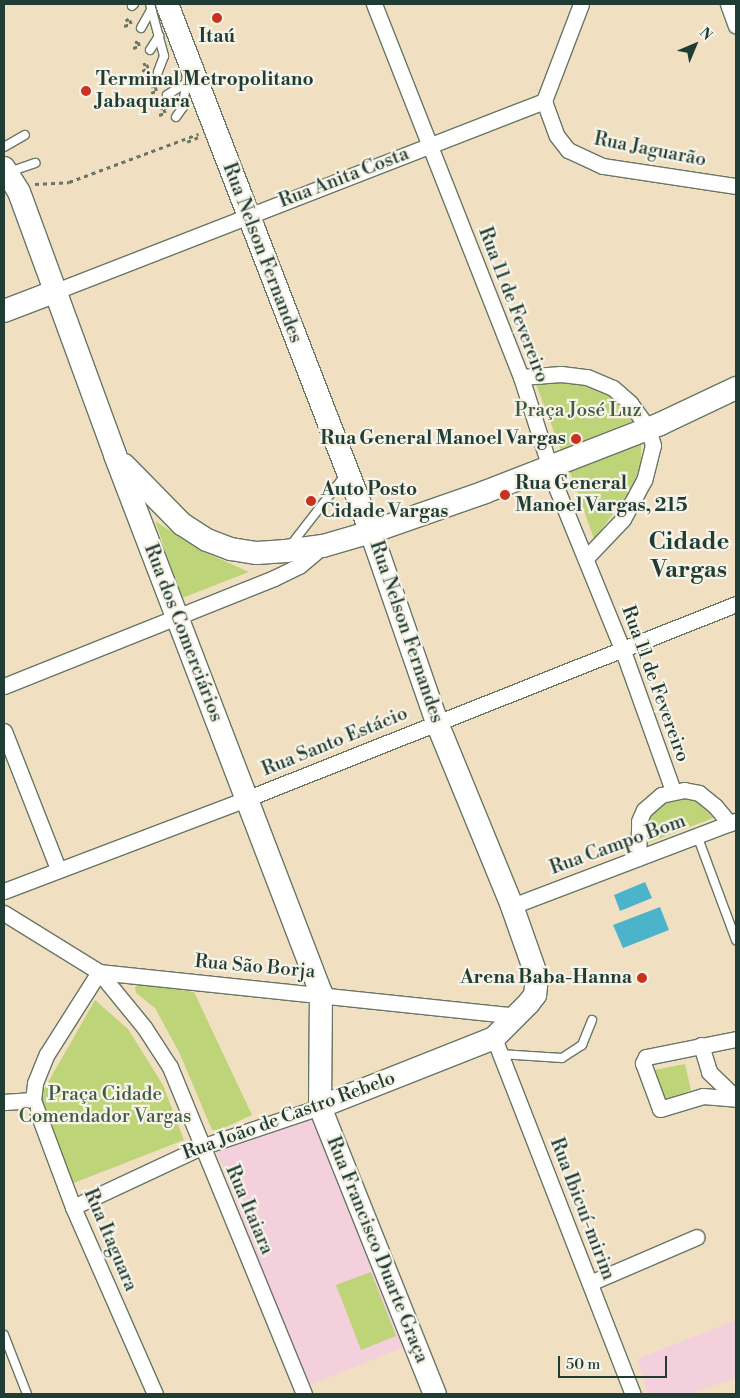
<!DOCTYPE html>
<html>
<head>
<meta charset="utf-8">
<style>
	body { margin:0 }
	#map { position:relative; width:740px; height:1398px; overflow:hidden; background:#f0e0c1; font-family:"Libre Bodoni",serif }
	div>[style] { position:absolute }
	.built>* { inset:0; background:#f4cfdc }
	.green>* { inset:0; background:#bed478 }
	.water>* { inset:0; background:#4cb4ca }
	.path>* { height:2.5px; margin-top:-1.25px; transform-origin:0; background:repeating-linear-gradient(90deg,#687665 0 4px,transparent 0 8px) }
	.roads { filter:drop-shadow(1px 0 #687665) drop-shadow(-1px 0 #687665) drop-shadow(0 1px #687665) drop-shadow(0 -1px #687665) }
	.lane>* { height:8px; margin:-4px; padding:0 4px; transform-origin:4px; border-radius:4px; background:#fff }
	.street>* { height:15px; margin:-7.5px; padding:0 7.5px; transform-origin:7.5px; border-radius:7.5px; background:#fff }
	.secondary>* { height:22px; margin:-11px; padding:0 11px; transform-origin:11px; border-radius:11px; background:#fff }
	.dots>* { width:14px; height:14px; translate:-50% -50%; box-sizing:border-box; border:2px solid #f7f3e8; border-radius:50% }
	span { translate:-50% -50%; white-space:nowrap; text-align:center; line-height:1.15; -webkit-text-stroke:4.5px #f7f3e8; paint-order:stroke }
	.poi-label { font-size:19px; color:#1f3d34; font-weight:700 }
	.left { translate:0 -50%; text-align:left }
	.right { translate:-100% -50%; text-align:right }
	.street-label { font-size:19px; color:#1f3d34 }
	.park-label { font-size:19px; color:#3f5b42 }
	.district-label { font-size:24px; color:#1f3d34; font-weight:700 }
	.frame { position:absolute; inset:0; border:5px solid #1f3d34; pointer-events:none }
	.north { position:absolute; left:670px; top:20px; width:50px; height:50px; -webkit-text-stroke:4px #f7f3e8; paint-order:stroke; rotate:45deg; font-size:14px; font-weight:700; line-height:20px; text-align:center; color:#1f3d34 }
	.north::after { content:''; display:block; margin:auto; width:18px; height:22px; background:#1f3d34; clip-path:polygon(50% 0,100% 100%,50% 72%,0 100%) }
	.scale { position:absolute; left:558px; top:1356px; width:109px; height:22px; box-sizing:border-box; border:2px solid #1f3d34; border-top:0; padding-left:6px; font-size:15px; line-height:18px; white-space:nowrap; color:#1f3d34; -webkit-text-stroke:4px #f7f3e8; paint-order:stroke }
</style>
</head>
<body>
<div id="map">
	<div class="built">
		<i style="clip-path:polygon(314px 1115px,405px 1347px,307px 1386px,217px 1152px)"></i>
		<i style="clip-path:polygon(736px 1320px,736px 1378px,688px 1394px,648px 1394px,637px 1359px)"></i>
	</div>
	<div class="green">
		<i style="clip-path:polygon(552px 380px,586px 382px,605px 390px,619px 402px,633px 421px,561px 450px,535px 382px)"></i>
		<i style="clip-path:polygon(641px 441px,641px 461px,633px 488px,594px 539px,569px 469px)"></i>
		<i style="clip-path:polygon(155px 521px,202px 551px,249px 572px,182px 598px)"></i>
		<i style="clip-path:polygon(685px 796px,703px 804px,713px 818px,640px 846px,642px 824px,661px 801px)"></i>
		<i style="clip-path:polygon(139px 984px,194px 992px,252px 1115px,217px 1131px,212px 1130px,180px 1054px,155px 1008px,136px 993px,135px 987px)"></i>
		<i style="clip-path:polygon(95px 1000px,128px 1029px,163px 1085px,184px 1140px,71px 1184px,38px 1100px)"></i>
		<i style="clip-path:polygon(685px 1064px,691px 1090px,664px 1101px,654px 1070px)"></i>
		<i style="clip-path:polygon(371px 1272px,396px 1336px,361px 1350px,336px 1285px)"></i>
	</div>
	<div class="water">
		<i style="clip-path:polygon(645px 882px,652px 898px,620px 911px,614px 895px)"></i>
		<i style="clip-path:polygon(660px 907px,669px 930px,623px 948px,613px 925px)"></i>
	</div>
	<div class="path">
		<i style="left:124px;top:26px;width:7px;rotate:-16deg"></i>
		<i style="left:131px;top:24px;width:5px;rotate:-112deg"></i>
		<i style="left:129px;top:19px;width:4px;rotate:146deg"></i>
		<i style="left:133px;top:48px;width:6px;rotate:-18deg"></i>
		<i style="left:139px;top:46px;width:4px;rotate:-104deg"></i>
		<i style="left:138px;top:42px;width:3px;rotate:162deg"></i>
		<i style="left:142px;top:71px;width:7px;rotate:-27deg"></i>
		<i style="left:148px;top:68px;width:4px;rotate:-117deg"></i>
		<i style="left:146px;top:64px;width:3px;rotate:162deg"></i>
		<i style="left:151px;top:93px;width:5px;rotate:-22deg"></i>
		<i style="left:156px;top:91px;width:5px;rotate:-101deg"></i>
		<i style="left:155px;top:86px;width:4px;rotate:166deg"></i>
		<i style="left:159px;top:115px;width:6px;rotate:-18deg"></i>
		<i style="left:165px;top:113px;width:5px;rotate:-112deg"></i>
		<i style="left:163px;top:108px;width:3px;rotate:162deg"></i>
		<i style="left:187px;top:142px;width:13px;rotate:-23deg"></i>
		<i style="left:35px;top:184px;width:34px;rotate:-3deg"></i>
		<i style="left:69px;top:182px;width:138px;rotate:-20.4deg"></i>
	</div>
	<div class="roads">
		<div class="lane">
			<i style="left:150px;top:4px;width:54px;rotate:74.9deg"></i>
			<i style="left:164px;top:56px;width:17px;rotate:111deg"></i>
			<i style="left:132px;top:6px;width:3px;rotate:-45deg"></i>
			<i style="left:141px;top:28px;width:21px;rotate:-61deg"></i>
			<i style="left:150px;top:50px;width:17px;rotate:-57deg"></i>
			<i style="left:167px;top:95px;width:19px;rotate:-32deg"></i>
			<i style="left:176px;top:117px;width:12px;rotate:-55deg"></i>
			<i style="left:183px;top:107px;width:34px;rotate:-83deg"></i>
			<i style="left:4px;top:147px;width:24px;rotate:-30deg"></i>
			<i style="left:9px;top:172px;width:28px;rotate:-19deg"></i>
			<i style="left:290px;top:546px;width:91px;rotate:-52.1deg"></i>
			<i style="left:698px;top:838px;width:109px;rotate:69.6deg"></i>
			<i style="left:500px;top:1054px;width:62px;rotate:3.7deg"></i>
			<i style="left:562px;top:1058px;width:24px;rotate:-33deg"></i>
			<i style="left:582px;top:1045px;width:27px;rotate:-68deg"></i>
			<i style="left:4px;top:1335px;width:63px;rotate:68.7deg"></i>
		</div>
		<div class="street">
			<i style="left:374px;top:4px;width:401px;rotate:68.5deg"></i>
			<i style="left:521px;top:377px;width:115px;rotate:72.3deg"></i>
			<i style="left:556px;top:487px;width:177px;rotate:67.8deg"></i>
			<i style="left:623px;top:651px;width:149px;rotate:70.3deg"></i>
			<i style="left:581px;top:4px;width:104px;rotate:110.9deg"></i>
			<i style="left:544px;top:101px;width:37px;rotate:70deg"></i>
			<i style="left:557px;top:136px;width:18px;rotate:52deg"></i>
			<i style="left:568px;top:150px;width:38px;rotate:25deg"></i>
			<i style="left:603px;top:166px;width:134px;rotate:8.6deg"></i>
			<i style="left:728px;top:4px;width:23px;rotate:70deg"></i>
			<i style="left:56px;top:291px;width:524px;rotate:-21.27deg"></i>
			<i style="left:521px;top:377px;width:40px;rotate:-4.3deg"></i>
			<i style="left:561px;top:374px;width:26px;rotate:7deg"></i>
			<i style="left:587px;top:377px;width:28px;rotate:23deg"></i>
			<i style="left:613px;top:388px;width:23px;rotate:41deg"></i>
			<i style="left:630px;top:403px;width:31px;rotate:54deg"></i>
			<i style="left:648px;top:428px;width:18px;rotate:74deg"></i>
			<i style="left:653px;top:445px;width:36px;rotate:104deg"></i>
			<i style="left:644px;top:480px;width:44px;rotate:118.3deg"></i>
			<i style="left:623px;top:519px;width:54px;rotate:133.5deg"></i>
			<i style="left:4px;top:686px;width:291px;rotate:-21.8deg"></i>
			<i style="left:274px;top:578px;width:28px;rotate:-26deg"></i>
			<i style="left:299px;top:566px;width:30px;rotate:-40deg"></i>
			<i style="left:4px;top:731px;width:148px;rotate:68.6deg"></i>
			<i style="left:638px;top:858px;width:37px;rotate:-88deg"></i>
			<i style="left:639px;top:821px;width:12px;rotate:-66deg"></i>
			<i style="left:644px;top:810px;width:23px;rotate:-41deg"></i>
			<i style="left:661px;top:795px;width:24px;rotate:-12deg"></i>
			<i style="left:684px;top:790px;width:15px;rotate:11deg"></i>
			<i style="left:699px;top:793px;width:21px;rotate:39deg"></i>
			<i style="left:715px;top:806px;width:23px;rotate:50deg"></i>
			<i style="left:4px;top:891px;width:259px;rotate:-20.8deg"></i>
			<i style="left:246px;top:799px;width:527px;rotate:-21.7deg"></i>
			<i style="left:512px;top:906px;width:240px;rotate:-20.8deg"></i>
			<i style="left:4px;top:913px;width:112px;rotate:31.8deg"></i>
			<i style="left:99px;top:972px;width:421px;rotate:6deg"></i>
			<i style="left:494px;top:1038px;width:382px;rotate:68.7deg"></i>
			<i style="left:736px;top:1039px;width:92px;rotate:168.7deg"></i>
			<i style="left:646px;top:1057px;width:7px;rotate:117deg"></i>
			<i style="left:643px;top:1063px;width:49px;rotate:69.7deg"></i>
			<i style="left:660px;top:1109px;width:45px;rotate:-16.8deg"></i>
			<i style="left:703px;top:1096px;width:33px;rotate:5deg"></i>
			<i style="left:701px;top:1045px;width:28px;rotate:73deg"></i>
			<i style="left:709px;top:1072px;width:37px;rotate:44deg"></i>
			<i style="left:4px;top:1102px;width:29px;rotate:-4deg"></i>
			<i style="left:73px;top:1207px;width:141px;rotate:-25.1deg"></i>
			<i style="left:201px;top:1147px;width:126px;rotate:-18.6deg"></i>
			<i style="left:590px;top:1283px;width:116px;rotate:-23.3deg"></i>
			<i style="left:155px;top:1394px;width:204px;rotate:-113.7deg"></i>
			<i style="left:73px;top:1207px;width:114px;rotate:-110.5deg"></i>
			<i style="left:33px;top:1100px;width:17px;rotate:-83deg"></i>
			<i style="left:35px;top:1083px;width:31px;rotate:-68deg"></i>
			<i style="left:47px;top:1054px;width:97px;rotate:-57.6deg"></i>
			<i style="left:99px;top:972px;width:71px;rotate:50.7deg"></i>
			<i style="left:144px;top:1027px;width:48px;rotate:57deg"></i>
			<i style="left:170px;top:1067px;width:353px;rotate:67.7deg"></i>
		</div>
		<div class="secondary">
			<i style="left:167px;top:4px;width:566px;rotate:68.88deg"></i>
			<i style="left:371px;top:532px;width:202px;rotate:70.9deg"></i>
			<i style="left:437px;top:723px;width:198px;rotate:67.7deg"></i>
			<i style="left:512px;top:906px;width:75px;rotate:70.6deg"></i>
			<i style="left:537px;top:977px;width:18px;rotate:96deg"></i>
			<i style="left:535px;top:995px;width:10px;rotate:127deg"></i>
			<i style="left:529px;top:1003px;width:49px;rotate:135deg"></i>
			<i style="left:494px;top:1038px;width:187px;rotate:158.4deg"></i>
			<i style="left:4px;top:168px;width:28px;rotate:58deg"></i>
			<i style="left:19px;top:192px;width:280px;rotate:69.9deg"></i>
			<i style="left:115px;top:455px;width:576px;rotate:69.05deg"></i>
			<i style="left:321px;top:993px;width:114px;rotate:90.5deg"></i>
			<i style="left:320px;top:1107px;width:309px;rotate:68.2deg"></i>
			<i style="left:4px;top:311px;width:56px;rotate:-21deg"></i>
			<i style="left:124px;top:465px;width:83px;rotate:45.5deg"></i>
			<i style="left:182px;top:524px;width:30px;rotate:33deg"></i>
			<i style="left:207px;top:540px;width:26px;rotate:21deg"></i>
			<i style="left:231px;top:549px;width:26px;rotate:9deg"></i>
			<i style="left:257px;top:553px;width:29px;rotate:-4deg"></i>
			<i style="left:286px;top:551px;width:37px;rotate:-8deg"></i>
			<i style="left:323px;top:546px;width:50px;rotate:-16.3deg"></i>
			<i style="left:371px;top:532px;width:121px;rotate:-19.3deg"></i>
			<i style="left:485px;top:492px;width:188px;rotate:-21.2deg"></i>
			<i style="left:660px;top:424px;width:84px;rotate:-25.3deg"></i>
		</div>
	</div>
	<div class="dots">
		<i style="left:217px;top:18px;background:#c8321e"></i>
		<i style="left:86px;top:91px;background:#c8321e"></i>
		<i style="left:576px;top:439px;background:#c8321e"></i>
		<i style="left:505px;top:495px;background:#c8321e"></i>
		<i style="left:311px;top:501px;background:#c8321e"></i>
		<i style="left:642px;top:978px;background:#c8321e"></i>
	</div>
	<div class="poi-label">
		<span style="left:217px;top:37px">Itaú</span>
		<span class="left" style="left:96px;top:91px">Terminal Metropolitano<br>Jabaquara</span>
		<span class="right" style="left:566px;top:439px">Rua General Manoel Vargas</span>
		<span class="left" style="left:515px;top:495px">Rua General<br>Manoel Vargas, 215</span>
		<span class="left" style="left:321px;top:501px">Auto Posto<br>Cidade Vargas</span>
		<span class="right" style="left:632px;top:978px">Arena Baba-Hanna</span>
	</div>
	<div class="street-label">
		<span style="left:650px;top:150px;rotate:11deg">Rua Jaguarão</span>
		<span style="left:344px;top:178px;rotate:-21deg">Rua Anita Costa</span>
		<span style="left:262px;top:253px;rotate:69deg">Rua Nelson Fernandes</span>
		<span style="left:513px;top:305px;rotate:69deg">Rua 11 de Fevereiro</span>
		<span style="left:406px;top:632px;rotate:71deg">Rua Nelson Fernandes</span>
		<span style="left:183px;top:633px;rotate:69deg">Rua dos Comerciários</span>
		<span style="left:655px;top:684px;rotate:70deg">Rua 11 de Fevereiro</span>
		<span style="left:335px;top:742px;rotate:-22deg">Rua Santo Estácio</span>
		<span style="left:618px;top:845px;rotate:-20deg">Rua Campo Bom</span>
		<span style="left:255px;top:967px;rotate:5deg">Rua São Borja</span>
		<span style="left:289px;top:1116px;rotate:-20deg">Rua João de Castro Rebelo</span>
		<span style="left:582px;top:1209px;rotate:69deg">Rua Ibicuí-mirim</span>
		<span style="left:249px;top:1210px;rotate:67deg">Rua Itaiara</span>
		<span style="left:110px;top:1240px;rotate:67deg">Rua Itaguara</span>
		<span style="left:377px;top:1250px;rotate:68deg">Rua Francisco Duarte Graça</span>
	</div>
	<div class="park-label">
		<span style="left:578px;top:411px">Praça José Luz</span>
		<span style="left:105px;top:1106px">Praça Cidade<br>Comendador Vargas</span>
	</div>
	<div class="district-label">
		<span style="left:689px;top:557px">Cidade<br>Vargas</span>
	</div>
	<div class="frame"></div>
	<div class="north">N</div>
	<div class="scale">50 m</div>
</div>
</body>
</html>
